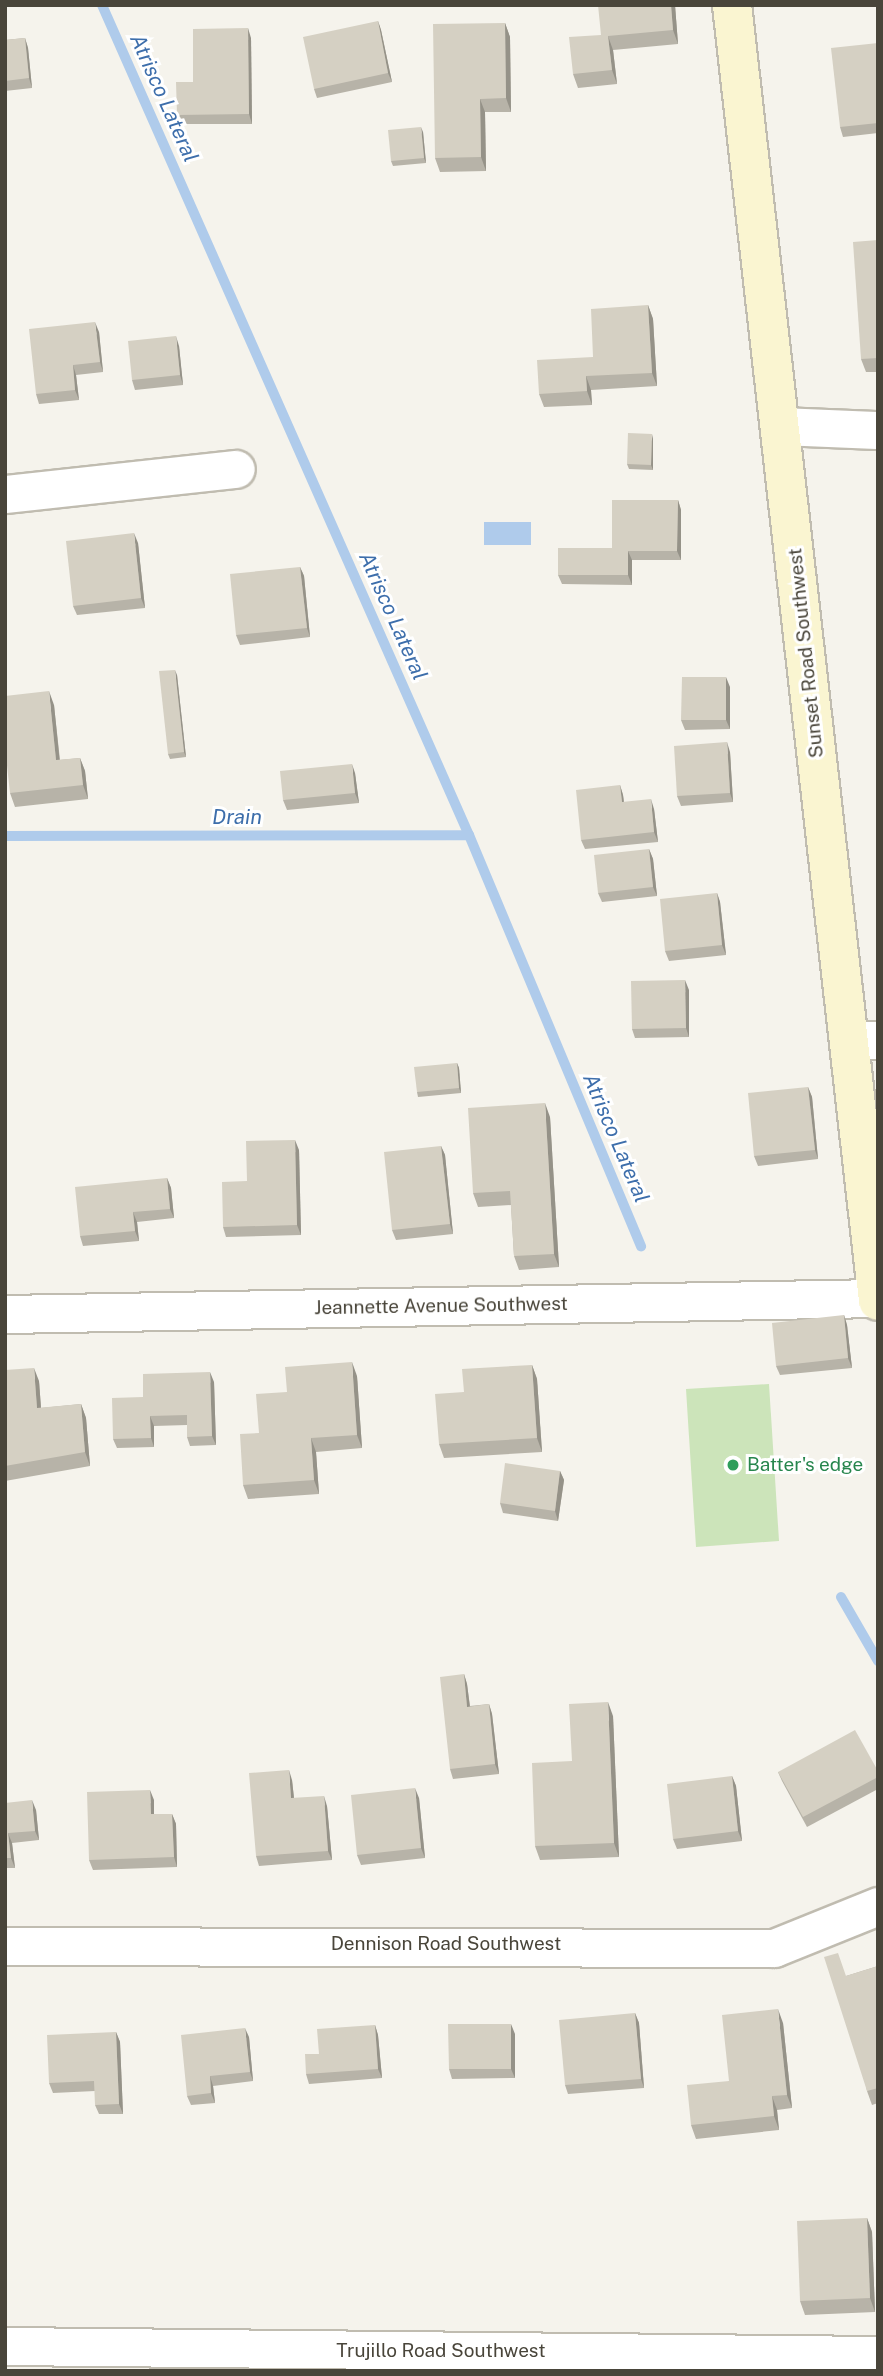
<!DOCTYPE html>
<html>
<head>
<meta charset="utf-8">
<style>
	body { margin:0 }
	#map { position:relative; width:883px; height:2376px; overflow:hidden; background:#f5f3ec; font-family:"Public Sans",sans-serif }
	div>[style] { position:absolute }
	.green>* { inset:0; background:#cce4ba }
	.water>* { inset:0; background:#afcbeb }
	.stream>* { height:10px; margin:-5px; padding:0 5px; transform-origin:5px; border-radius:5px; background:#afcbeb }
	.roads { filter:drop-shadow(2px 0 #c0bcb0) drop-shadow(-2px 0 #c0bcb0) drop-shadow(0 2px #c0bcb0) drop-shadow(0 -2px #c0bcb0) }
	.street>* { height:37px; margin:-18.5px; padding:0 18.5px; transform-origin:18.5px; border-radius:18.5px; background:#fff }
	.secondary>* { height:38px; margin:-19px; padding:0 19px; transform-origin:19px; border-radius:19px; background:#faf5d1 }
	.wall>* { inset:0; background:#b7b3a8 }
	.shaded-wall>* { inset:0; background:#959288 }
	.building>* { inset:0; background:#d5d0c3 }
	.dots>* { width:19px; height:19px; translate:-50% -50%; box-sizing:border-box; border:4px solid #fff; border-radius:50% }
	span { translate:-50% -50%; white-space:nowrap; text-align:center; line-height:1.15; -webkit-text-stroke:6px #fff; paint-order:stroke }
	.street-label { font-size:19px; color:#49453a }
	.leisure-label { font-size:19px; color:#27864d }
	.left { translate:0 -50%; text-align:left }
	.water-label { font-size:21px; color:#3d6eab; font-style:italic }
	.frame { position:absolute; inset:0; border:7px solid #49453a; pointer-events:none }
</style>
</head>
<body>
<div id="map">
	<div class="green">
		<i style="clip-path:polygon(769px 1384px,779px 1541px,696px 1547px,686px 1389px)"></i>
	</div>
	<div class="water">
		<i style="clip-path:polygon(484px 522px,531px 522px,531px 545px,484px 545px)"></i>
	</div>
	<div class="stream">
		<i style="left:102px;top:5px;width:908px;rotate:66.15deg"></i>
		<i style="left:469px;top:835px;width:446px;rotate:67.3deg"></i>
		<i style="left:5px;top:836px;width:464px;rotate:-0.1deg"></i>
		<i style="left:841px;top:1597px;width:74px;rotate:60deg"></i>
	</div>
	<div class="roads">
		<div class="street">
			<i style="left:781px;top:426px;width:97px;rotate:2.4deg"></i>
			<i style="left:5px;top:494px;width:232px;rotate:-6.2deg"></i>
			<i style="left:849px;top:1040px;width:29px"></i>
			<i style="left:5px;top:1314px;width:872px;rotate:-1.05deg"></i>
			<i style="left:5px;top:1946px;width:769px;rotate:0.15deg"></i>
			<i style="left:774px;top:1948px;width:112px;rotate:-22deg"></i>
			<i style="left:5px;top:2346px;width:873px;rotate:0.59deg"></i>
		</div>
		<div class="secondary">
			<i style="left:732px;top:5px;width:1304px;rotate:83.57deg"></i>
		</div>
	</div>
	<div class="wall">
		<i style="clip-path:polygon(675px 5px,678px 44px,613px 50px,617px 84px,578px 88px,573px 74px,601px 35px)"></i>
		<i style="clip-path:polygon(378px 21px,381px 30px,392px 82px,317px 98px,314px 89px)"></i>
		<i style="clip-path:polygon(505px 23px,510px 37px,511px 112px,485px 112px,486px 171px,440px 172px,435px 158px)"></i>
		<i style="clip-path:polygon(25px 38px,28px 48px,32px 88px,5px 91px,5px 40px)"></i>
		<i style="clip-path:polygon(251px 38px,252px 124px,180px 124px,177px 115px,193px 82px)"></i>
		<i style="clip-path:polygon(878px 43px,878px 133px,843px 137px,840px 127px)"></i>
		<i style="clip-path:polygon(423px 132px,426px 163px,393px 166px,391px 161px)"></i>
		<i style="clip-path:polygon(878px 240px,878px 372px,866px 372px,861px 359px)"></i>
		<i style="clip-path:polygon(648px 305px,653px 319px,657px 386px,591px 390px,592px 405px,544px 407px,539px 394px,593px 357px)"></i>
		<i style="clip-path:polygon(99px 332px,103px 372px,76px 375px,79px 400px,39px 404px,36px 394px)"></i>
		<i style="clip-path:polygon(179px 346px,183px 385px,135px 390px,132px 380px)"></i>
		<i style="clip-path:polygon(653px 439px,653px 470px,629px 469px,627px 464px)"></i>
		<i style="clip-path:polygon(678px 500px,681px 510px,681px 560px,632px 560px,632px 585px,562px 584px,558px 575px,612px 548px)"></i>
		<i style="clip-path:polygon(138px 543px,145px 608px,77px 615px,73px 606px)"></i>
		<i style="clip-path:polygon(300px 567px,304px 576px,310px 637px,240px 645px,236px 635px)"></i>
		<i style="clip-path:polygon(177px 675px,186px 757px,170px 759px,168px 754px)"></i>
		<i style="clip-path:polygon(730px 687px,730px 729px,685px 730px,681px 720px)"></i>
		<i style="clip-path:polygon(54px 705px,60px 760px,80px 758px,85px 771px,88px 799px,15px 807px,10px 793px)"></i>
		<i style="clip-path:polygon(730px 752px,733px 802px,681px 806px,677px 796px)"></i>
		<i style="clip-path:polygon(355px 773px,359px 803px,287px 810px,283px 800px)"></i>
		<i style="clip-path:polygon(620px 785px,623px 795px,624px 802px,654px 809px,658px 842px,585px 849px,581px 840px)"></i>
		<i style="clip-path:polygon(649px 849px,653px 859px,657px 896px,602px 902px,598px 893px)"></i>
		<i style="clip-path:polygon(717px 893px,720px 902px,726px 955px,669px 961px,665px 951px)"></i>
		<i style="clip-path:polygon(689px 990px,689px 1037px,635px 1038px,632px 1029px)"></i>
		<i style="clip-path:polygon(457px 1063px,459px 1068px,461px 1093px,418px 1097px,417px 1092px)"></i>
		<i style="clip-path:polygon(808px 1087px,812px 1097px,818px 1159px,758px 1166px,754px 1156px)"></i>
		<i style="clip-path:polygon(550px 1117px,559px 1267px,519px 1270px,514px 1256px,511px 1205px,478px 1207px,473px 1193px)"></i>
		<i style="clip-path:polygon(441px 1146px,445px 1155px,453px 1234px,396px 1240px,392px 1230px)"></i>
		<i style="clip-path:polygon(299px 1150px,301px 1235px,226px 1237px,223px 1227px,247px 1181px)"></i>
		<i style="clip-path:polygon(167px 1178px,171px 1188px,174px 1218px,137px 1222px,139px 1241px,83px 1246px,80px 1236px)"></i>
		<i style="clip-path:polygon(844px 1315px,847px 1325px,852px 1368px,780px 1375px,776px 1366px)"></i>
		<i style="clip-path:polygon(532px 1365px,537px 1379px,542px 1452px,444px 1458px,439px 1444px,464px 1392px)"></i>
		<i style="clip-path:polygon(5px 1370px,39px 1381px,41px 1408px,81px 1404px,86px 1418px,90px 1466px,5px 1481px)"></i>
		<i style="clip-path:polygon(357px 1376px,362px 1448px,316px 1452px,319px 1494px,248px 1499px,243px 1485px,259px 1433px,287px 1392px)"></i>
		<i style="clip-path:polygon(214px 1382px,216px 1445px,190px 1446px,187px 1437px,187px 1425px,154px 1426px,154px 1447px,117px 1448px,113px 1439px,143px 1397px)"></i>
		<i style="clip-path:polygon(560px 1471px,564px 1480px,558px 1521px,503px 1513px,500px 1503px)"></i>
		<i style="clip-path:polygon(464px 1674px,467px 1684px,470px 1706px,489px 1704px,492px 1714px,499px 1774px,453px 1779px,450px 1769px)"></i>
		<i style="clip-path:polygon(613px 1716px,619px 1857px,540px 1860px,535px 1846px,572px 1761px)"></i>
		<i style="clip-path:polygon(878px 1771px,878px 1789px,807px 1827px,782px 1781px,778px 1772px)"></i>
		<i style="clip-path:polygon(732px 1776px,736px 1786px,742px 1841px,677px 1849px,673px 1839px)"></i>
		<i style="clip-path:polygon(292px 1780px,294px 1798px,327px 1806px,332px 1860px,259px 1866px,256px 1856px)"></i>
		<i style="clip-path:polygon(419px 1798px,425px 1858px,361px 1865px,357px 1855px)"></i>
		<i style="clip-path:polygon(154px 1800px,154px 1814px,172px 1814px,176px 1824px,177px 1867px,93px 1870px,89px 1860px)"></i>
		<i style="clip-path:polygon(5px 1803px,36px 1810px,39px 1840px,12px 1843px,15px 1868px,5px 1868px)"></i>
		<i style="clip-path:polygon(878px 1966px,878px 2103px,872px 2105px,867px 2091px,846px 1976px)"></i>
		<i style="clip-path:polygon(635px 2013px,639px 2023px,644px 2088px,568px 2094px,565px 2085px)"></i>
		<i style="clip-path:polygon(783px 2023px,792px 2108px,777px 2110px,779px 2130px,696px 2139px,691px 2125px,729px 2081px)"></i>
		<i style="clip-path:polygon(375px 2025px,378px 2035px,382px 2078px,309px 2084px,306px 2074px,319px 2054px)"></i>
		<i style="clip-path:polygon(116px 2032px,120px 2042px,123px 2114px,99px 2114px,95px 2105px,95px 2091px,53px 2093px,49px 2083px)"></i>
		<i style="clip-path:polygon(515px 2034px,515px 2078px,452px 2079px,449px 2069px)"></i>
		<i style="clip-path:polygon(249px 2037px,253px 2081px,213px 2086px,215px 2103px,191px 2105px,187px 2096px)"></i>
		<i style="clip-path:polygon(867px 2218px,872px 2232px,875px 2312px,805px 2315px,800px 2301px)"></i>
	</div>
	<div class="shaded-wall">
		<i style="clip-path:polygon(671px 5px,675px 5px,678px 44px,673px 30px)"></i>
		<i style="clip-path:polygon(378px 21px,381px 30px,392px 82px,388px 73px)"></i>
		<i style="clip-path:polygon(505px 23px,510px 37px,511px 112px,506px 98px)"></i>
		<i style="clip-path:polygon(248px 28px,251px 38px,252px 124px,249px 114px)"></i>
		<i style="clip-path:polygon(608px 36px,613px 50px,617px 84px,612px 70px)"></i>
		<i style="clip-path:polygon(25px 38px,28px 48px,32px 88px,29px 78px)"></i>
		<i style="clip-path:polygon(480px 99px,485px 112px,486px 171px,481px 157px)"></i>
		<i style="clip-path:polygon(421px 127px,423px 132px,426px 163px,424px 158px)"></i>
		<i style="clip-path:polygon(648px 305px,653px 319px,657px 386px,652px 373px)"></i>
		<i style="clip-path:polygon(95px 322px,99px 332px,103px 372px,100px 362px)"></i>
		<i style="clip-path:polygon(176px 336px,179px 346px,183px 385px,180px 375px)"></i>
		<i style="clip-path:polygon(73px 365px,76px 375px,79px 400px,75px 390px)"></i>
		<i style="clip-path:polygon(586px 376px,591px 390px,592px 405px,587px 391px)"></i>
		<i style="clip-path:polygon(652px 434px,653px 439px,653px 470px,651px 465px)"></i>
		<i style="clip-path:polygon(678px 500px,681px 510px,681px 560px,677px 551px)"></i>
		<i style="clip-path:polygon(134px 533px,138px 543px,145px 608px,141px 598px)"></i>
		<i style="clip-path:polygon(628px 551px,632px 560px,632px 585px,628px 575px)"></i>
		<i style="clip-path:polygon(300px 567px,304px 576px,310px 637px,307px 628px)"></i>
		<i style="clip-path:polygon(175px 670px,177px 675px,186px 757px,184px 752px)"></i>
		<i style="clip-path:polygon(726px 677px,730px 687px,730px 729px,726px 720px)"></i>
		<i style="clip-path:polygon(49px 691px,54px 705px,61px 774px,56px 760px)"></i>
		<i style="clip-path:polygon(727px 742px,730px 752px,733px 802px,730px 793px)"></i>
		<i style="clip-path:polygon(80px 758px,85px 771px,88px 799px,83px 785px)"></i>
		<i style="clip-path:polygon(352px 764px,355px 773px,359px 803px,355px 793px)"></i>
		<i style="clip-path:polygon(620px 785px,623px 795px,625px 812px,622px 802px)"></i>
		<i style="clip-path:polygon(651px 799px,654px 809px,658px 842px,654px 832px)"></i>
		<i style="clip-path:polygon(649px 849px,653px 859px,657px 896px,653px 887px)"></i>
		<i style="clip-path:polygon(717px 893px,720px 902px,726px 955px,722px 945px)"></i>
		<i style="clip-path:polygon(685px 980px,689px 990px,689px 1037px,686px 1028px)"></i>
		<i style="clip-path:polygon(457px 1063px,459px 1068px,461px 1093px,459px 1088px)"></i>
		<i style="clip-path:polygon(808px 1087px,812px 1097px,818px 1159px,815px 1150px)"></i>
		<i style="clip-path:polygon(545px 1103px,550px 1117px,559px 1267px,554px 1254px)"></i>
		<i style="clip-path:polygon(295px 1140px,299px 1150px,301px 1235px,297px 1225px)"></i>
		<i style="clip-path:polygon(441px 1146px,445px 1155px,453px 1234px,450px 1224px)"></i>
		<i style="clip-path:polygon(167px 1178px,171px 1188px,174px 1218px,170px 1209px)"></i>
		<i style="clip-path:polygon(133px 1212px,137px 1222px,139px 1241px,135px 1231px)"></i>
		<i style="clip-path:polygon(844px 1315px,847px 1325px,852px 1368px,848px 1358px)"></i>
		<i style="clip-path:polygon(352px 1362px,357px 1376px,362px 1448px,357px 1435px)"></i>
		<i style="clip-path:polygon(532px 1365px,537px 1379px,542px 1452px,537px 1438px)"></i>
		<i style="clip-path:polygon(34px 1368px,39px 1381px,42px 1422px,37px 1408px)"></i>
		<i style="clip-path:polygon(210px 1372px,214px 1382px,216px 1445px,212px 1436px)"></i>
		<i style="clip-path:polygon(81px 1404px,86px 1418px,90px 1466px,85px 1452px)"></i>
		<i style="clip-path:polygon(150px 1416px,154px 1426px,154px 1447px,151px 1438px)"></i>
		<i style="clip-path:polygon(311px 1438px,316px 1452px,319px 1494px,314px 1480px)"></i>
		<i style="clip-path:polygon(560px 1471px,564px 1480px,558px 1521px,555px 1511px)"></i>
		<i style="clip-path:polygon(464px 1674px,467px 1684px,471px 1716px,467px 1707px)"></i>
		<i style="clip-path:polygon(608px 1702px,613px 1716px,619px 1857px,614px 1843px)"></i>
		<i style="clip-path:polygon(489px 1704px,492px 1714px,499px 1774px,495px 1764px)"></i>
		<i style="clip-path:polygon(289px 1770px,292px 1780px,295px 1808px,291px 1798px)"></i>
		<i style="clip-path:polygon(732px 1776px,736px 1786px,742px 1841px,738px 1831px)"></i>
		<i style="clip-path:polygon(415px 1788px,419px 1798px,425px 1858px,421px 1848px)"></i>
		<i style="clip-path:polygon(150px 1790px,154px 1800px,154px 1824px,151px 1814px)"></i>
		<i style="clip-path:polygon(324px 1796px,327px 1806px,332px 1860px,328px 1851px)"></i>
		<i style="clip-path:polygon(32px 1800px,36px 1810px,39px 1840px,35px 1831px)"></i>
		<i style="clip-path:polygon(172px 1814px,176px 1824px,177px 1867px,174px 1857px)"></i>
		<i style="clip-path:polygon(8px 1833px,12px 1843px,15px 1868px,11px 1858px)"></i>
		<i style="clip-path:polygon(778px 2009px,783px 2023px,792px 2108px,787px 2095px)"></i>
		<i style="clip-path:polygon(635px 2013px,639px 2023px,644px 2088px,641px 2079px)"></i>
		<i style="clip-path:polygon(511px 2024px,515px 2034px,515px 2078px,511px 2069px)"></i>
		<i style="clip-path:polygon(375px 2025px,378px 2035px,382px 2078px,378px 2069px)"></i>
		<i style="clip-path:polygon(245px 2028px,249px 2037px,253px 2081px,250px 2072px)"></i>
		<i style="clip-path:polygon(116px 2032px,120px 2042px,123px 2114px,119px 2104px)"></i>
		<i style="clip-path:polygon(210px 2076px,213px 2086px,215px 2103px,211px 2093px)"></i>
		<i style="clip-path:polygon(772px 2096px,777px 2110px,779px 2130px,774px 2116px)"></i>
		<i style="clip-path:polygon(867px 2218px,872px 2232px,875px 2312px,870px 2298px)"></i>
	</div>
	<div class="building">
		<i style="clip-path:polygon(598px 5px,671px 5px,673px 30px,608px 36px,612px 70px,573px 74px,569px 37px,601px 35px)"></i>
		<i style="clip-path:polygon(378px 21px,388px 73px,314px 89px,303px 37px)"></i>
		<i style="clip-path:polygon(505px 23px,506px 98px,480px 99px,481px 157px,435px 158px,433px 24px)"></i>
		<i style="clip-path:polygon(248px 28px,249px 114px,177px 115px,176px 82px,193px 82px,193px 29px)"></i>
		<i style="clip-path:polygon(25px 38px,29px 78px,5px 81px,5px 40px)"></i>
		<i style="clip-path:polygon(878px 43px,878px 123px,840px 127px,831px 48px)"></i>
		<i style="clip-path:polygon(421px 127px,424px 158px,391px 161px,388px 130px)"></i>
		<i style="clip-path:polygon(878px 240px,878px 358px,861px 359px,853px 242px)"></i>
		<i style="clip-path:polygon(648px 305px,652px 373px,586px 376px,587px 391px,539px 394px,537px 360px,593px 357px,591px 309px)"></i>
		<i style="clip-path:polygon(95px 322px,100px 362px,73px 365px,75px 390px,36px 394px,29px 329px)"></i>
		<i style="clip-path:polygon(176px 336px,180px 375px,132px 380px,128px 341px)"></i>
		<i style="clip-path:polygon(628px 433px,652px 434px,651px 465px,627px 464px)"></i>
		<i style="clip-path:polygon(612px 500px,678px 500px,677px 551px,628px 551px,628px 575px,558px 575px,558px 548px,612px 548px)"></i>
		<i style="clip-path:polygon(134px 533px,141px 598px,73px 606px,66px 541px)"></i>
		<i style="clip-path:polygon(300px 567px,307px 628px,236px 635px,230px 574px)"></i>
		<i style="clip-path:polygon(175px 670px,184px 752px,168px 754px,159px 671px)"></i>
		<i style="clip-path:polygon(682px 677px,726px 677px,726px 720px,681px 720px)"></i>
		<i style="clip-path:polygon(49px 691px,56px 760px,80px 758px,83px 785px,10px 793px,5px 747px,5px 696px)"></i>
		<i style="clip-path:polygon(727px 742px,730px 793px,677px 796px,674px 746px)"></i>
		<i style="clip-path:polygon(352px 764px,355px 793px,283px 800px,280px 771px)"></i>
		<i style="clip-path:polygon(620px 785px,622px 802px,651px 799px,654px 832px,581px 840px,576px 790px)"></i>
		<i style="clip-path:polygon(649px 849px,653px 887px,598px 893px,594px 855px)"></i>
		<i style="clip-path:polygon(717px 893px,722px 945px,665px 951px,660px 899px)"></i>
		<i style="clip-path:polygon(685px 980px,686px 1028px,632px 1029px,631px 981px)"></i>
		<i style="clip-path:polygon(457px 1063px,459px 1088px,417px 1092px,414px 1067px)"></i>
		<i style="clip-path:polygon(808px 1087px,815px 1150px,754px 1156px,748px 1093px)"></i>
		<i style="clip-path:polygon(545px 1103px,554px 1254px,514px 1256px,510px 1191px,473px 1193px,468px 1108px)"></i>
		<i style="clip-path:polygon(295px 1140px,297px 1225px,223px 1227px,222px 1182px,247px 1181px,246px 1141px)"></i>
		<i style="clip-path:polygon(441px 1146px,450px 1224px,392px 1230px,384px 1152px)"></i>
		<i style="clip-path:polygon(167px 1178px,170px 1209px,133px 1212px,135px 1231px,80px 1236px,75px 1187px)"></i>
		<i style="clip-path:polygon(844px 1315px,848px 1358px,776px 1366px,772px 1323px)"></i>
		<i style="clip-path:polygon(352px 1362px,357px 1435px,311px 1438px,314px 1480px,243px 1485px,240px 1434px,259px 1433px,256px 1394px,287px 1392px,285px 1367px)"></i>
		<i style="clip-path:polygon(532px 1365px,537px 1438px,439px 1444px,435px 1394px,464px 1392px,462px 1369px)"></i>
		<i style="clip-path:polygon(34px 1368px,37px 1408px,81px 1404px,85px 1452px,5px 1466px,5px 1370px)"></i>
		<i style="clip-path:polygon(210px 1372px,212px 1436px,187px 1437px,187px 1415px,150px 1416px,151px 1438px,113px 1439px,112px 1398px,143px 1397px,143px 1374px)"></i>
		<i style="clip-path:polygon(505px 1463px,560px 1471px,555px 1511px,500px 1503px)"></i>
		<i style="clip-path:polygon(464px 1674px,467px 1707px,489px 1704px,495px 1764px,450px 1769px,440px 1677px)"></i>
		<i style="clip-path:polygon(608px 1702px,614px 1843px,535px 1846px,532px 1763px,572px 1761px,569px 1704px)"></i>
		<i style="clip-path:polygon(855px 1730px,878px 1771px,878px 1777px,803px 1817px,778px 1772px)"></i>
		<i style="clip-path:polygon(289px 1770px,291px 1798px,324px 1796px,328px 1851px,256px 1856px,249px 1773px)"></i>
		<i style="clip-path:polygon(732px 1776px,738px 1831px,673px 1839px,667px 1784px)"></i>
		<i style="clip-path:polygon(415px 1788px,421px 1848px,357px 1855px,351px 1795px)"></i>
		<i style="clip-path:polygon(150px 1790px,151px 1814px,172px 1814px,174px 1857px,89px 1860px,87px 1792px)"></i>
		<i style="clip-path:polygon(32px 1800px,35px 1831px,8px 1833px,11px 1858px,5px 1858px,5px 1803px)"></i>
		<i style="clip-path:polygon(838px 1953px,846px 1976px,878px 1966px,878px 2088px,867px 2091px,824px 1957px)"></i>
		<i style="clip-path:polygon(778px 2009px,787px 2095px,772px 2096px,774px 2116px,691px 2125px,687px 2085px,729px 2081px,722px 2015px)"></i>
		<i style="clip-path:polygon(635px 2013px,641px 2079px,565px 2085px,559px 2020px)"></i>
		<i style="clip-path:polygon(448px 2024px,511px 2024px,511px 2069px,449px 2069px)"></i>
		<i style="clip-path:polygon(375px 2025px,378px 2069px,306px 2074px,305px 2054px,319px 2054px,317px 2029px)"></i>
		<i style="clip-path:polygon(245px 2028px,250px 2072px,210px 2076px,211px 2093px,187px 2096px,181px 2035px)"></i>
		<i style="clip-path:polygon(116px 2032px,119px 2104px,95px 2105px,94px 2081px,49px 2083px,47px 2035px)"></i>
		<i style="clip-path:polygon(867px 2218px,870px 2298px,800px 2301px,797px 2221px)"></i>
	</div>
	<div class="dots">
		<i style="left:733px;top:1465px;background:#2e9e5b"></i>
	</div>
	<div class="street-label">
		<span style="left:806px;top:653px;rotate:-96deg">Sunset Road Southwest</span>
		<span style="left:441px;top:1306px;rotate:-1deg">Jeannette Avenue Southwest</span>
		<span style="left:446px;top:1944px">Dennison Road Southwest</span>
		<span style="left:441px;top:2351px">Trujillo Road Southwest</span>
	</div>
	<div class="leisure-label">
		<span class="left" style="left:747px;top:1465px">Batter's edge</span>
	</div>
	<div class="water-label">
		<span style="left:164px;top:98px;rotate:66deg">Atrisco Lateral</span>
		<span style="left:393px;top:616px;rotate:66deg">Atrisco Lateral</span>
		<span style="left:237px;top:817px">Drain</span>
		<span style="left:616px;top:1138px;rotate:67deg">Atrisco Lateral</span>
	</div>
	<div class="frame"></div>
</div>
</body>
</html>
